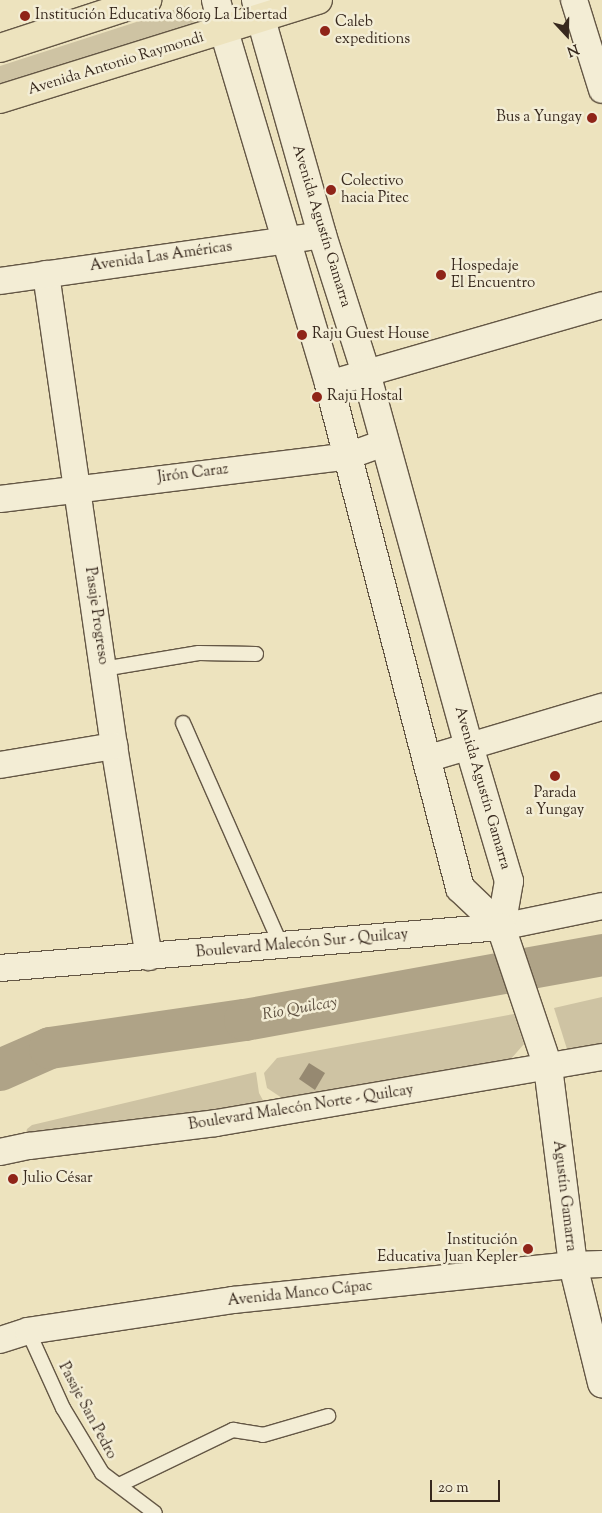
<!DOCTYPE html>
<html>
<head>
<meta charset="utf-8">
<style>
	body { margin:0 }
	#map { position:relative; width:602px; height:1513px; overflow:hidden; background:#ede3be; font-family:"Sorts Mill Goudy",serif }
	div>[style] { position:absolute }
	.green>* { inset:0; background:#cec3a3 }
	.river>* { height:42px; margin:-21px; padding:0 21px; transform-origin:21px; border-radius:21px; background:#afa387 }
	.building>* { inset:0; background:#968971 }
	.roads { filter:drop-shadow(1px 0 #645745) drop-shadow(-1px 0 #645745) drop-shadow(0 1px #645745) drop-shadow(0 -1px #645745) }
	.service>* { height:14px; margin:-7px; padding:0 7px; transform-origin:7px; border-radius:7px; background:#f3edd5 }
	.minor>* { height:26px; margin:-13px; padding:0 13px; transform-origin:13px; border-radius:13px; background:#f3edd5 }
	.tertiary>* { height:28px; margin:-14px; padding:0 14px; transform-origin:14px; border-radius:14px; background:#f3edd5 }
	.secondary>* { height:28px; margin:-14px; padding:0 14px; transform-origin:14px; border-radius:14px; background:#f3edd5 }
	.primary>* { height:28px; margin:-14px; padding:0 14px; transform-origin:14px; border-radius:14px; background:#ede3be }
	.dots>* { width:14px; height:14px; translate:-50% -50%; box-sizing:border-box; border:2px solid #f3edd5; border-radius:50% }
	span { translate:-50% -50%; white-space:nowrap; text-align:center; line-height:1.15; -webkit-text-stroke:5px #f3edd5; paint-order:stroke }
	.poi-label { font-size:15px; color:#37281d }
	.left { translate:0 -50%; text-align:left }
	.right { translate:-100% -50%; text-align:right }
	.street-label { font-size:15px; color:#37281d }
	.water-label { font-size:16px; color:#5b4d3d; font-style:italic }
	.north { position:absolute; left:542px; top:10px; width:50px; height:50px; -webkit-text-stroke:4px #f3edd5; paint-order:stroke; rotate:159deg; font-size:14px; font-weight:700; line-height:20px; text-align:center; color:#37281d }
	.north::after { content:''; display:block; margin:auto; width:18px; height:22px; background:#37281d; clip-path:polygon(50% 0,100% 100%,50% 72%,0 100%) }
	.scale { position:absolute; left:430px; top:1480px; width:70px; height:22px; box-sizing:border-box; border:2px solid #37281d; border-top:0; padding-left:6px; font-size:15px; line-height:18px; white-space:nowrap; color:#37281d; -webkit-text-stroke:4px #f3edd5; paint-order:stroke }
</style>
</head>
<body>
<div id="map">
	<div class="green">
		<i style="clip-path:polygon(189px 5px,195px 26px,0 87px,0 66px)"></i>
		<i style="clip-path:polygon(602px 997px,602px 1043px,567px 1049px,554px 1008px)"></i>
		<i style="clip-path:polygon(514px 1014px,524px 1044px,510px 1060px,285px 1100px,267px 1088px,264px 1073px,277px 1058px)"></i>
		<i style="clip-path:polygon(256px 1072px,259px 1093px,265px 1104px,25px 1137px,27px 1129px,32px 1125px)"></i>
	</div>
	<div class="river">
		<i style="left:0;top:1070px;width:55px;rotate:-23.7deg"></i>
		<i style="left:50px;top:1048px;width:197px;rotate:-8.2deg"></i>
		<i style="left:245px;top:1020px;width:363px;rotate:-10.3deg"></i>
	</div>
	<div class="building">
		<i style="clip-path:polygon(309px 1063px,325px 1073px,315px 1090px,299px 1079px)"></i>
	</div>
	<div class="roads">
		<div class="service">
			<i style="left:103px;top:669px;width:97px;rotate:-9.5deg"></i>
			<i style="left:199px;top:653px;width:57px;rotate:1deg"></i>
			<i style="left:183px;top:723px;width:243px;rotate:66.2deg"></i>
			<i style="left:28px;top:1331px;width:85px;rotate:65.6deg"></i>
			<i style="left:63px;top:1408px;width:76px;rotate:59deg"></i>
			<i style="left:102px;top:1473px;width:66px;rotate:37deg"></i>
			<i style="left:119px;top:1485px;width:127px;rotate:-25.8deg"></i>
			<i style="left:233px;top:1430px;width:30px;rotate:9deg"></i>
			<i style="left:263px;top:1435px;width:68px;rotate:-16.3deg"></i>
		</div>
		<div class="minor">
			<i style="left:574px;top:0;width:94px;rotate:72.7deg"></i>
			<i style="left:46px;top:274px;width:477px;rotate:81.8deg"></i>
			<i style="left:114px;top:746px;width:214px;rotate:80.6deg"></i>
			<i style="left:0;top:281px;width:325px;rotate:-8.1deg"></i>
			<i style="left:329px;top:384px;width:284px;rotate:-16.1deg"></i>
			<i style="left:0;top:499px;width:351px;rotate:-7deg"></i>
			<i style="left:348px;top:456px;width:38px;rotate:-20deg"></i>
			<i style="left:426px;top:759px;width:184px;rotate:-16.5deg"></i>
			<i style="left:0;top:765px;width:116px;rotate:-9.5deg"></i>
			<i style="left:0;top:968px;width:503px;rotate:-4.68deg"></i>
			<i style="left:501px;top:927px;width:103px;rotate:-11.7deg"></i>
			<i style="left:0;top:1152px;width:30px;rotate:-12deg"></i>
			<i style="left:29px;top:1146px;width:188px;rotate:-7deg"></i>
			<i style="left:216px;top:1123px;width:392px;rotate:-9.7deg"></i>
			<i style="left:0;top:1340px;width:29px;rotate:-18deg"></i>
			<i style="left:28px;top:1331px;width:207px;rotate:-8.6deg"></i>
			<i style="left:233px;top:1300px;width:342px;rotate:-5.9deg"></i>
			<i style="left:573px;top:1265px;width:29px;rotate:-2deg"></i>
		</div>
		<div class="tertiary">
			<i style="left:261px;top:19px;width:224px;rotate:74.2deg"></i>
			<i style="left:322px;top:235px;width:145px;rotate:72.3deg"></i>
			<i style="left:366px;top:373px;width:387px;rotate:74.6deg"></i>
			<i style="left:469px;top:746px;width:141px;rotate:73.5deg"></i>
			<i style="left:509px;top:881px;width:47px;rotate:99.9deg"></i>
			<i style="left:224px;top:31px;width:368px;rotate:73.4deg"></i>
			<i style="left:329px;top:384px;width:521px;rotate:75.43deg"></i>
			<i style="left:460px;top:888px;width:57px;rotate:43.6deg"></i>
			<i style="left:501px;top:927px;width:148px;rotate:71.4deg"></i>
			<i style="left:548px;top:1067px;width:200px;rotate:82.8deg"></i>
			<i style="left:573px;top:1265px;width:122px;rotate:76.2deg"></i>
		</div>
		<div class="secondary">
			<i style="left:216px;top:0;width:32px;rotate:76deg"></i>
			<i style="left:256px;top:0;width:20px;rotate:75deg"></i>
		</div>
		<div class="primary">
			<i style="left:0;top:48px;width:155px;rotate:-18.1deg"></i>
			<i style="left:0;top:99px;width:333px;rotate:-17.3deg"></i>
		</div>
	</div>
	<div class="dots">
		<i style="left:25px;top:16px;background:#8f2418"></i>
		<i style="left:325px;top:31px;background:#8f2418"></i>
		<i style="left:592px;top:118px;background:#8f2418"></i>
		<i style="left:331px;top:190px;background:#8f2418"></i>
		<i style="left:441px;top:275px;background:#8f2418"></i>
		<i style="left:302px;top:335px;background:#8f2418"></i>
		<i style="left:317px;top:397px;background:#8f2418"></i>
		<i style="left:555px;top:776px;background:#8f2418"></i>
		<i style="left:13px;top:1179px;background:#8f2418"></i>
		<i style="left:528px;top:1249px;background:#8f2418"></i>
	</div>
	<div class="poi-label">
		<span class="left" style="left:35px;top:16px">Institución Educativa 86019 La Libertad</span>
		<span class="left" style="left:335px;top:31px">Caleb<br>expeditions</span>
		<span class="right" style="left:582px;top:118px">Bus a Yungay</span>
		<span class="left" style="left:341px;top:190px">Colectivo<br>hacia Pitec</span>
		<span class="left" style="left:451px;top:275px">Hospedaje<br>El Encuentro</span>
		<span class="left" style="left:312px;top:335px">Raju Guest House</span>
		<span class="left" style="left:327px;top:397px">Raju Hostal</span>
		<span style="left:555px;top:802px">Parada<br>a Yungay</span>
		<span class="left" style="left:23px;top:1179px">Julio César</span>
		<span class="right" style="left:518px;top:1249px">Institución<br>Educativa Juan Kepler</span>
	</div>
	<div class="street-label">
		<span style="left:116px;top:64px;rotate:-17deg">Avenida Antonio Raymondi</span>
		<span style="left:321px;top:226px;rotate:73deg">Avenida Agustín Gamarra</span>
		<span style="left:161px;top:257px;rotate:-8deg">Avenida Las Américas</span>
		<span style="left:193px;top:474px;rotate:-7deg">Jirón Caraz</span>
		<span style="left:96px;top:616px;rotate:82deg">Pasaje Progreso</span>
		<span style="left:482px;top:788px;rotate:74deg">Avenida Agustín Gamarra</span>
		<span style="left:302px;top:944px;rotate:-5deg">Boulevard Malecón Sur - Quilcay</span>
		<span style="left:301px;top:1108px;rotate:-9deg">Boulevard Malecón Norte - Quilcay</span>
		<span style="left:564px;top:1196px;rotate:83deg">Agustín Gamarra</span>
		<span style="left:300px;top:1294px;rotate:-6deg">Avenida Manco Cápac</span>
		<span style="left:87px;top:1411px;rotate:62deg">Pasaje San Pedro</span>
	</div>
	<div class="water-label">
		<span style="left:300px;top:1010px;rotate:-10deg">Río Quilcay</span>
	</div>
	<div class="north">N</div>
	<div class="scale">20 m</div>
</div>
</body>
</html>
